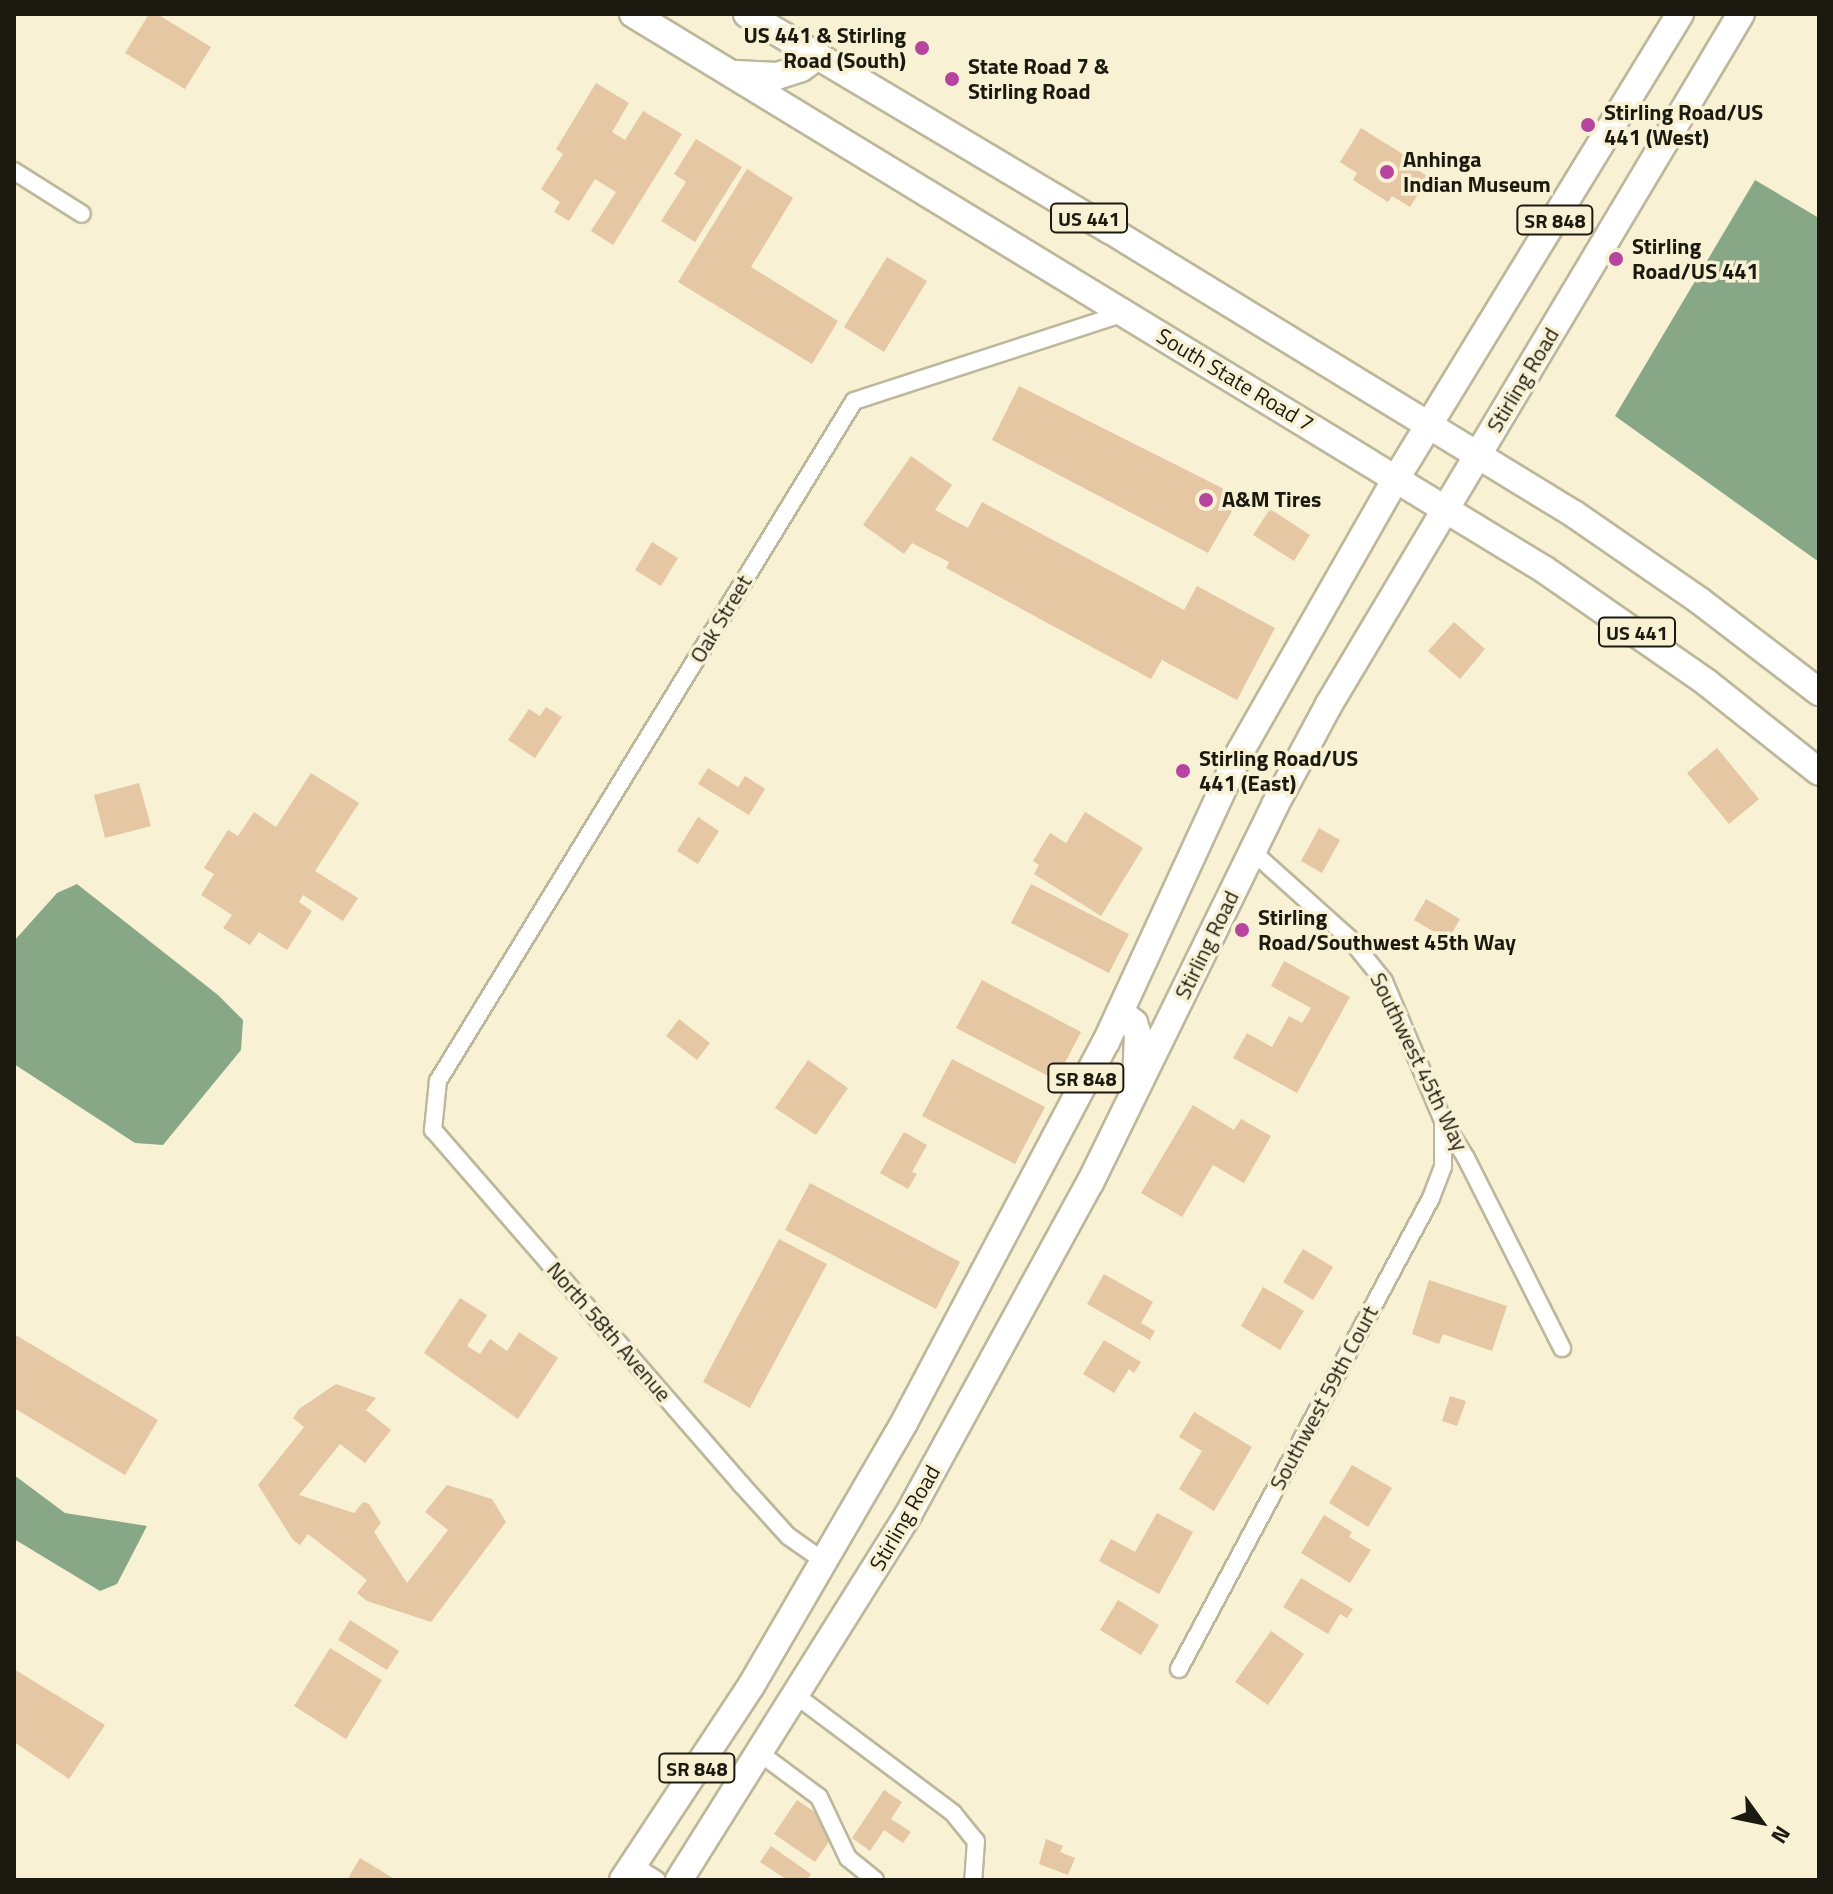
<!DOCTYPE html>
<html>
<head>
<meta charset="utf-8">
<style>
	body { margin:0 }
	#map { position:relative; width:1833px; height:1894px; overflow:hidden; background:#f8f1d4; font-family:"Titillium Web",sans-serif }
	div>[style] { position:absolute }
	.water>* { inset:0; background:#88a786 }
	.building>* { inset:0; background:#e5c7a4 }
	.roads { filter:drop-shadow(2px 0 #bdb79b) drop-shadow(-2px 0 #bdb79b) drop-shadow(0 2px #bdb79b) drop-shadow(0 -2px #bdb79b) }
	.street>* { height:16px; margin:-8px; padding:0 8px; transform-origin:8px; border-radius:8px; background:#fff }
	.primary>* { height:26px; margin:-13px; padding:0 13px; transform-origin:13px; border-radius:13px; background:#fff }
	.dots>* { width:22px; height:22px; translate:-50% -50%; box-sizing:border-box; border:4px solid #f8f1d4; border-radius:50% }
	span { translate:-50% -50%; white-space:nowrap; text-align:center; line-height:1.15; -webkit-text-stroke:7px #f8f1d4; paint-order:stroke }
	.shield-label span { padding:2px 6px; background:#f8f1d4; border:2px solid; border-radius:6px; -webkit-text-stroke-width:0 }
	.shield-label { font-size:20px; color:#1c1a10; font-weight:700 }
	.poi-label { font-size:22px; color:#1c1a10; font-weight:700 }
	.right { translate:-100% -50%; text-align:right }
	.left { translate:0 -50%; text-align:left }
	.street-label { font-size:22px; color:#1c1a10 }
	.frame { position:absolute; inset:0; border:16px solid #1c1a10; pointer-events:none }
	.north { position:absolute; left:1721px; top:1782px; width:80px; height:80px; -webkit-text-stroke:6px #f8f1d4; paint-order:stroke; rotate:123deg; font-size:22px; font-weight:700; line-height:32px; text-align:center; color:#1c1a10 }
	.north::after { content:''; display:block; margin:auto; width:28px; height:36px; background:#1c1a10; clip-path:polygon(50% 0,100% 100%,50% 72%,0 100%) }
</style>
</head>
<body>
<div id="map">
	<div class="water">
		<i style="clip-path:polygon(1755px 180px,1819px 218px,1819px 562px,1615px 416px)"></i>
		<i style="clip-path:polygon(77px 884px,218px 995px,243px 1020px,241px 1050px,163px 1145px,135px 1143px,14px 1064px,14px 941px,57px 893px)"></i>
		<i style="clip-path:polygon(14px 1475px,65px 1513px,147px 1526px,117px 1584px,100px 1591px,14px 1539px)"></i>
	</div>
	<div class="building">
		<i style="clip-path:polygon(149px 14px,157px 14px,211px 47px,185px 89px,125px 53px)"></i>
		<i style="clip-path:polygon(596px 83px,629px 103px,612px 132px,625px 140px,643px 111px,682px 134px,613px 245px,591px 231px,616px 192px,595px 179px,569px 221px,554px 212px,560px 202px,541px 189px,563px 154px,556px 149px)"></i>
		<i style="clip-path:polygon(1361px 128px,1414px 161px,1411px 166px,1429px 177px,1410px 207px,1392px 196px,1388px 202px,1353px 180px,1357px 173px,1340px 162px)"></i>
		<i style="clip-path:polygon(696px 139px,742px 167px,695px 242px,661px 221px,686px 182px,674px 174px)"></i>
		<i style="clip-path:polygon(747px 169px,793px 198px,751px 267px,838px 321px,812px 364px,678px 282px)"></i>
		<i style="clip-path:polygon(887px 257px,927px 281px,884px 352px,844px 327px)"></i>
		<i style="clip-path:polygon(1019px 386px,1240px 497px,1208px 553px,992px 440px)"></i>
		<i style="clip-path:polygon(911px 456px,952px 485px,935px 510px,968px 528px,982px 502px,1184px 610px,1197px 586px,1275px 628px,1237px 700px,1162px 660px,1151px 679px,946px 568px,949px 562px,912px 543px,904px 554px,863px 525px)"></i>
		<i style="clip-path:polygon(1270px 509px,1310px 535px,1294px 561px,1253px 535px)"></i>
		<i style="clip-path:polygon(652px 542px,678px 558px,661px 586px,635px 570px)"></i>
		<i style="clip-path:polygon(1454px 622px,1485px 649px,1460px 679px,1428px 651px)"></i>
		<i style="clip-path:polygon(546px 707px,562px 717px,535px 758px,508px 740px,529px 709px,540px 716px)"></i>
		<i style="clip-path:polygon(1717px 748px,1759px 799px,1729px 824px,1687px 773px)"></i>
		<i style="clip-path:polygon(708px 768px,738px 787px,745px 776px,765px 789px,749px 815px,698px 784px)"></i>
		<i style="clip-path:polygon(311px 773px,359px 803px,315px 871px,358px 898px,343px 921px,303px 895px,299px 902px,312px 911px,287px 950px,259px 932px,250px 945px,223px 928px,232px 915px,201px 895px,214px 874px,204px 868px,228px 830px,238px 836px,254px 812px,276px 827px)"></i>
		<i style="clip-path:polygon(139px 783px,151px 826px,105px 838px,94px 795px)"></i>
		<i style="clip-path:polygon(1085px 812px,1143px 848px,1101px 916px,1034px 874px,1039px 865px,1033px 861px,1050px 833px,1066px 843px)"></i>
		<i style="clip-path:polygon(698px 817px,719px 831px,698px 864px,677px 851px)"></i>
		<i style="clip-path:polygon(1319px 828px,1340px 840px,1322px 873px,1301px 861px)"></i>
		<i style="clip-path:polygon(1031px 884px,1129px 934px,1109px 973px,1011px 923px)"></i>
		<i style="clip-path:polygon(1426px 899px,1460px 919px,1448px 940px,1414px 920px)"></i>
		<i style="clip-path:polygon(1284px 961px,1350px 997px,1297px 1093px,1233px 1058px,1247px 1033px,1272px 1047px,1289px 1016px,1302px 1023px,1311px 1008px,1271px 986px)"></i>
		<i style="clip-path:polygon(982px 980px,1081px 1032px,1056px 1080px,956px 1028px)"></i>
		<i style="clip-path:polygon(679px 1019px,710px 1043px,697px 1060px,666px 1036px)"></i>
		<i style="clip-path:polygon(952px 1059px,1045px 1107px,1015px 1164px,922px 1116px)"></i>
		<i style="clip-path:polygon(808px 1060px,848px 1088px,816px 1135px,775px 1108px)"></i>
		<i style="clip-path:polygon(1193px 1105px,1234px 1130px,1241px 1119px,1271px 1136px,1244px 1183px,1213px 1165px,1182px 1217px,1141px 1193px)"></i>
		<i style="clip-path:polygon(904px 1132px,927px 1145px,912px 1172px,917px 1174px,908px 1189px,880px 1173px)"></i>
		<i style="clip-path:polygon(810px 1183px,960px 1262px,936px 1309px,785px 1230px)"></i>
		<i style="clip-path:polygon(779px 1239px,827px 1264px,750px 1408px,703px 1382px)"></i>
		<i style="clip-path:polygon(1303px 1249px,1333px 1267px,1313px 1300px,1283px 1282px)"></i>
		<i style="clip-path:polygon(1104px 1274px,1153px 1302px,1141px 1323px,1155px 1331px,1150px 1340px,1087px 1304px)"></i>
		<i style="clip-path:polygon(1429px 1280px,1507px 1306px,1492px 1351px,1443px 1334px,1439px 1344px,1412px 1334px)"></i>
		<i style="clip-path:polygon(1263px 1287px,1304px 1311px,1280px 1350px,1241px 1326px)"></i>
		<i style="clip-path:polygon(460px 1298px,487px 1315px,467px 1346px,480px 1354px,490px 1339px,507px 1351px,519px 1332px,558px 1358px,518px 1419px,424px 1353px)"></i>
		<i style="clip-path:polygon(14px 1334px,158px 1420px,125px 1475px,14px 1408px)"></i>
		<i style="clip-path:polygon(1104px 1340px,1141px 1362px,1134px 1373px,1129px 1369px,1114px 1393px,1083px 1374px)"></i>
		<i style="clip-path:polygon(336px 1384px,376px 1398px,366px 1410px,391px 1430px,365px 1463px,340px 1444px,299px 1495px,354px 1513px,363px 1502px,369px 1504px,381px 1523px,374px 1532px,407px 1583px,448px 1530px,425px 1512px,447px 1485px,492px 1499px,506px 1522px,431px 1622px,367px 1601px,357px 1593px,367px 1580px,308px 1534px,300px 1545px,293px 1540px,258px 1485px,304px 1427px,293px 1418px,299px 1409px)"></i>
		<i style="clip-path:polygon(1450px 1396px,1466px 1401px,1457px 1426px,1442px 1421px)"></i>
		<i style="clip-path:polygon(1194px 1412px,1252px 1447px,1214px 1511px,1179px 1489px,1202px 1451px,1179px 1437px)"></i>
		<i style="clip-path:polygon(1352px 1465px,1392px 1488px,1368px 1527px,1329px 1503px)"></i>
		<i style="clip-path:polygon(1157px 1513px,1193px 1532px,1159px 1594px,1099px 1561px,1111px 1539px,1135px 1552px)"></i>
		<i style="clip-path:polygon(1324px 1515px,1352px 1532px,1349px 1537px,1371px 1550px,1350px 1583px,1301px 1553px)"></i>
		<i style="clip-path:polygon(1301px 1578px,1353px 1609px,1347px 1618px,1340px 1614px,1328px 1634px,1283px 1607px)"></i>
		<i style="clip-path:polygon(1118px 1600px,1159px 1625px,1141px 1655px,1100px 1630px)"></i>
		<i style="clip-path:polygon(350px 1620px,399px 1651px,387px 1670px,338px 1640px)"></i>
		<i style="clip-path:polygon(1271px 1631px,1304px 1654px,1268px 1705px,1235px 1682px)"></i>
		<i style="clip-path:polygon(330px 1648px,382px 1680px,346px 1739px,294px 1706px)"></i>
		<i style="clip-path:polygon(14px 1669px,105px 1725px,69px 1779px,14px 1742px)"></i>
		<i style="clip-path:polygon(884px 1790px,902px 1802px,891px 1819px,911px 1832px,903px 1843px,884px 1830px,870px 1851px,852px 1838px)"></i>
		<i style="clip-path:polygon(797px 1800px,838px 1828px,815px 1862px,774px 1834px)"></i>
		<i style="clip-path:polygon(1046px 1839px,1063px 1846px,1060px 1852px,1075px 1858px,1068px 1875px,1039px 1864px)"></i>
		<i style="clip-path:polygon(771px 1846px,811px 1874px,807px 1880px,787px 1880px,760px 1862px)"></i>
		<i style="clip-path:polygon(360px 1858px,396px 1880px,347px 1880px)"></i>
	</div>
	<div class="roads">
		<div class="street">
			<i style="left:14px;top:171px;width:80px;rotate:32.3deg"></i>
			<i style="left:1253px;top:852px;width:130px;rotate:41.9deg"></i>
			<i style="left:1350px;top:939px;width:54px;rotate:51deg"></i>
			<i style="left:1384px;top:981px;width:152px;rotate:67.1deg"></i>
			<i style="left:1443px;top:1121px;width:44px;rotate:58.1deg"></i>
			<i style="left:1466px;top:1158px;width:213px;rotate:63.2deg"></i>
			<i style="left:825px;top:1562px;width:45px;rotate:-144.9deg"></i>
			<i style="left:788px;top:1536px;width:70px;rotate:-132.1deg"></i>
			<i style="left:741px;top:1484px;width:469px;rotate:-131deg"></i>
			<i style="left:433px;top:1130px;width:49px;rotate:-84.2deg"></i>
			<i style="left:438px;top:1081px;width:797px;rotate:-58.54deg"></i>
			<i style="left:854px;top:401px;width:285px;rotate:-18deg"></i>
			<i style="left:1179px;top:1669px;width:534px;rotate:-61.85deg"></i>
			<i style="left:1431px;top:1198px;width:33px;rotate:-69deg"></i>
			<i style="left:1443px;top:1167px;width:46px;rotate:-90deg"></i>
			<i style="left:798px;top:1697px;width:194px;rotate:36.8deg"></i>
			<i style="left:953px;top:1813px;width:36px;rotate:51deg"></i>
			<i style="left:976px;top:1841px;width:39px;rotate:94deg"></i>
			<i style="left:761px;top:1754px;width:72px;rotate:36.6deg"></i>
			<i style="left:819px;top:1797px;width:68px;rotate:64.6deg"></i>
			<i style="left:848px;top:1858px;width:35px;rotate:39deg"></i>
			<i style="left:633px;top:1865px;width:28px;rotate:32deg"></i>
		</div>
		<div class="primary">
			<i style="left:633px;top:14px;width:1068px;rotate:31.37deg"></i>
			<i style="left:1545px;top:570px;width:196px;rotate:34.8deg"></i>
			<i style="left:1706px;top:682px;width:144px;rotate:38.5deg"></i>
			<i style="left:747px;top:14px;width:422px;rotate:30.8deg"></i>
			<i style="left:1110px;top:230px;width:544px;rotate:31.47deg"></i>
			<i style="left:1574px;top:514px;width:153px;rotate:34.6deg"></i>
			<i style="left:1700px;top:601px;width:150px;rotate:37.4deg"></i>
			<i style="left:736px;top:74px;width:41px;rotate:2.8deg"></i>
			<i style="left:777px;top:76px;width:25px;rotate:-18deg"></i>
			<i style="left:801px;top:68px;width:21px;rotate:-35deg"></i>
			<i style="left:1120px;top:1012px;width:18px;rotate:38deg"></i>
			<i style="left:1134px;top:1023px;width:13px;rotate:72deg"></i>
			<i style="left:1138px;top:1035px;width:45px;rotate:92.5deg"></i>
			<i style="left:623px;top:1880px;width:232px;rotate:-56.6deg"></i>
			<i style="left:751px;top:1686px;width:304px;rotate:-59.8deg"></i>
			<i style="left:904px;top:1423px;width:431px;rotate:-62.1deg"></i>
			<i style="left:1106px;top:1042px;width:319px;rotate:-65.2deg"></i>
			<i style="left:1240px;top:752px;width:317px;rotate:-60.3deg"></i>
			<i style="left:1397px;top:477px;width:543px;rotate:-58.57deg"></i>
			<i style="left:679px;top:1880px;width:431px;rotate:-57.9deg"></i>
			<i style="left:908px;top:1515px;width:379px;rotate:-61.3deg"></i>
			<i style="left:1090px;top:1183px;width:421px;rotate:-63.9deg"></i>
			<i style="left:1275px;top:805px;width:112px;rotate:-61.8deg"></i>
			<i style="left:1328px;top:706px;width:806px;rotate:-59.17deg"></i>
		</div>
	</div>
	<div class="dots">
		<i style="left:922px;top:48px;background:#b7459f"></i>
		<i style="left:952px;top:79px;background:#b7459f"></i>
		<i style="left:1588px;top:125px;background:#b7459f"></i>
		<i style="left:1387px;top:172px;background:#b7459f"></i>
		<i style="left:1616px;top:259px;background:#b7459f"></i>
		<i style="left:1206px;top:500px;background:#b7459f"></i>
		<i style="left:1183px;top:771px;background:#b7459f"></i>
		<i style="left:1242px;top:930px;background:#b7459f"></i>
	</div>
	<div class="shield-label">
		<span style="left:1089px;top:218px">US 441</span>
		<span style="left:1555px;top:220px">SR 848</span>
		<span style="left:1637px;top:632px">US 441</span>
		<span style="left:1086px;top:1078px">SR 848</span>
		<span style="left:697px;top:1768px">SR 848</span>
	</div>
	<div class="poi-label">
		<span class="right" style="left:906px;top:48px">US 441 &amp; Stirling<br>Road (South)</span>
		<span class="left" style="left:968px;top:79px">State Road 7 &amp;<br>Stirling Road</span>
		<span class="left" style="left:1604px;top:125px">Stirling Road/US<br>441 (West)</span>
		<span class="left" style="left:1403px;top:172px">Anhinga<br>Indian Museum</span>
		<span class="left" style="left:1632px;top:259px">Stirling<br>Road/US 441</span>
		<span class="left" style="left:1222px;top:500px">A&amp;M Tires</span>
		<span class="left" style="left:1199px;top:771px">Stirling Road/US<br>441 (East)</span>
		<span class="left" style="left:1258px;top:930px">Stirling<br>Road/Southwest 45th Way</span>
	</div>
	<div class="street-label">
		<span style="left:1235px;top:380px;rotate:31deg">South State Road 7</span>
		<span style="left:1523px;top:380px;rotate:-59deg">Stirling Road</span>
		<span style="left:721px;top:619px;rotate:-59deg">Oak Street</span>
		<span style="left:1207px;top:945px;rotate:-64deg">Stirling Road</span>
		<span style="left:1419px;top:1062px;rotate:64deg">Southwest 45th Way</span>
		<span style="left:609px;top:1332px;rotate:49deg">North 58th Avenue</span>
		<span style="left:1324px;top:1398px;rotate:-62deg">Southwest 59th Court</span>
		<span style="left:905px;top:1518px;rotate:-60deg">Stirling Road</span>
	</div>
	<div class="frame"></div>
	<div class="north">N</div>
</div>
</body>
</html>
